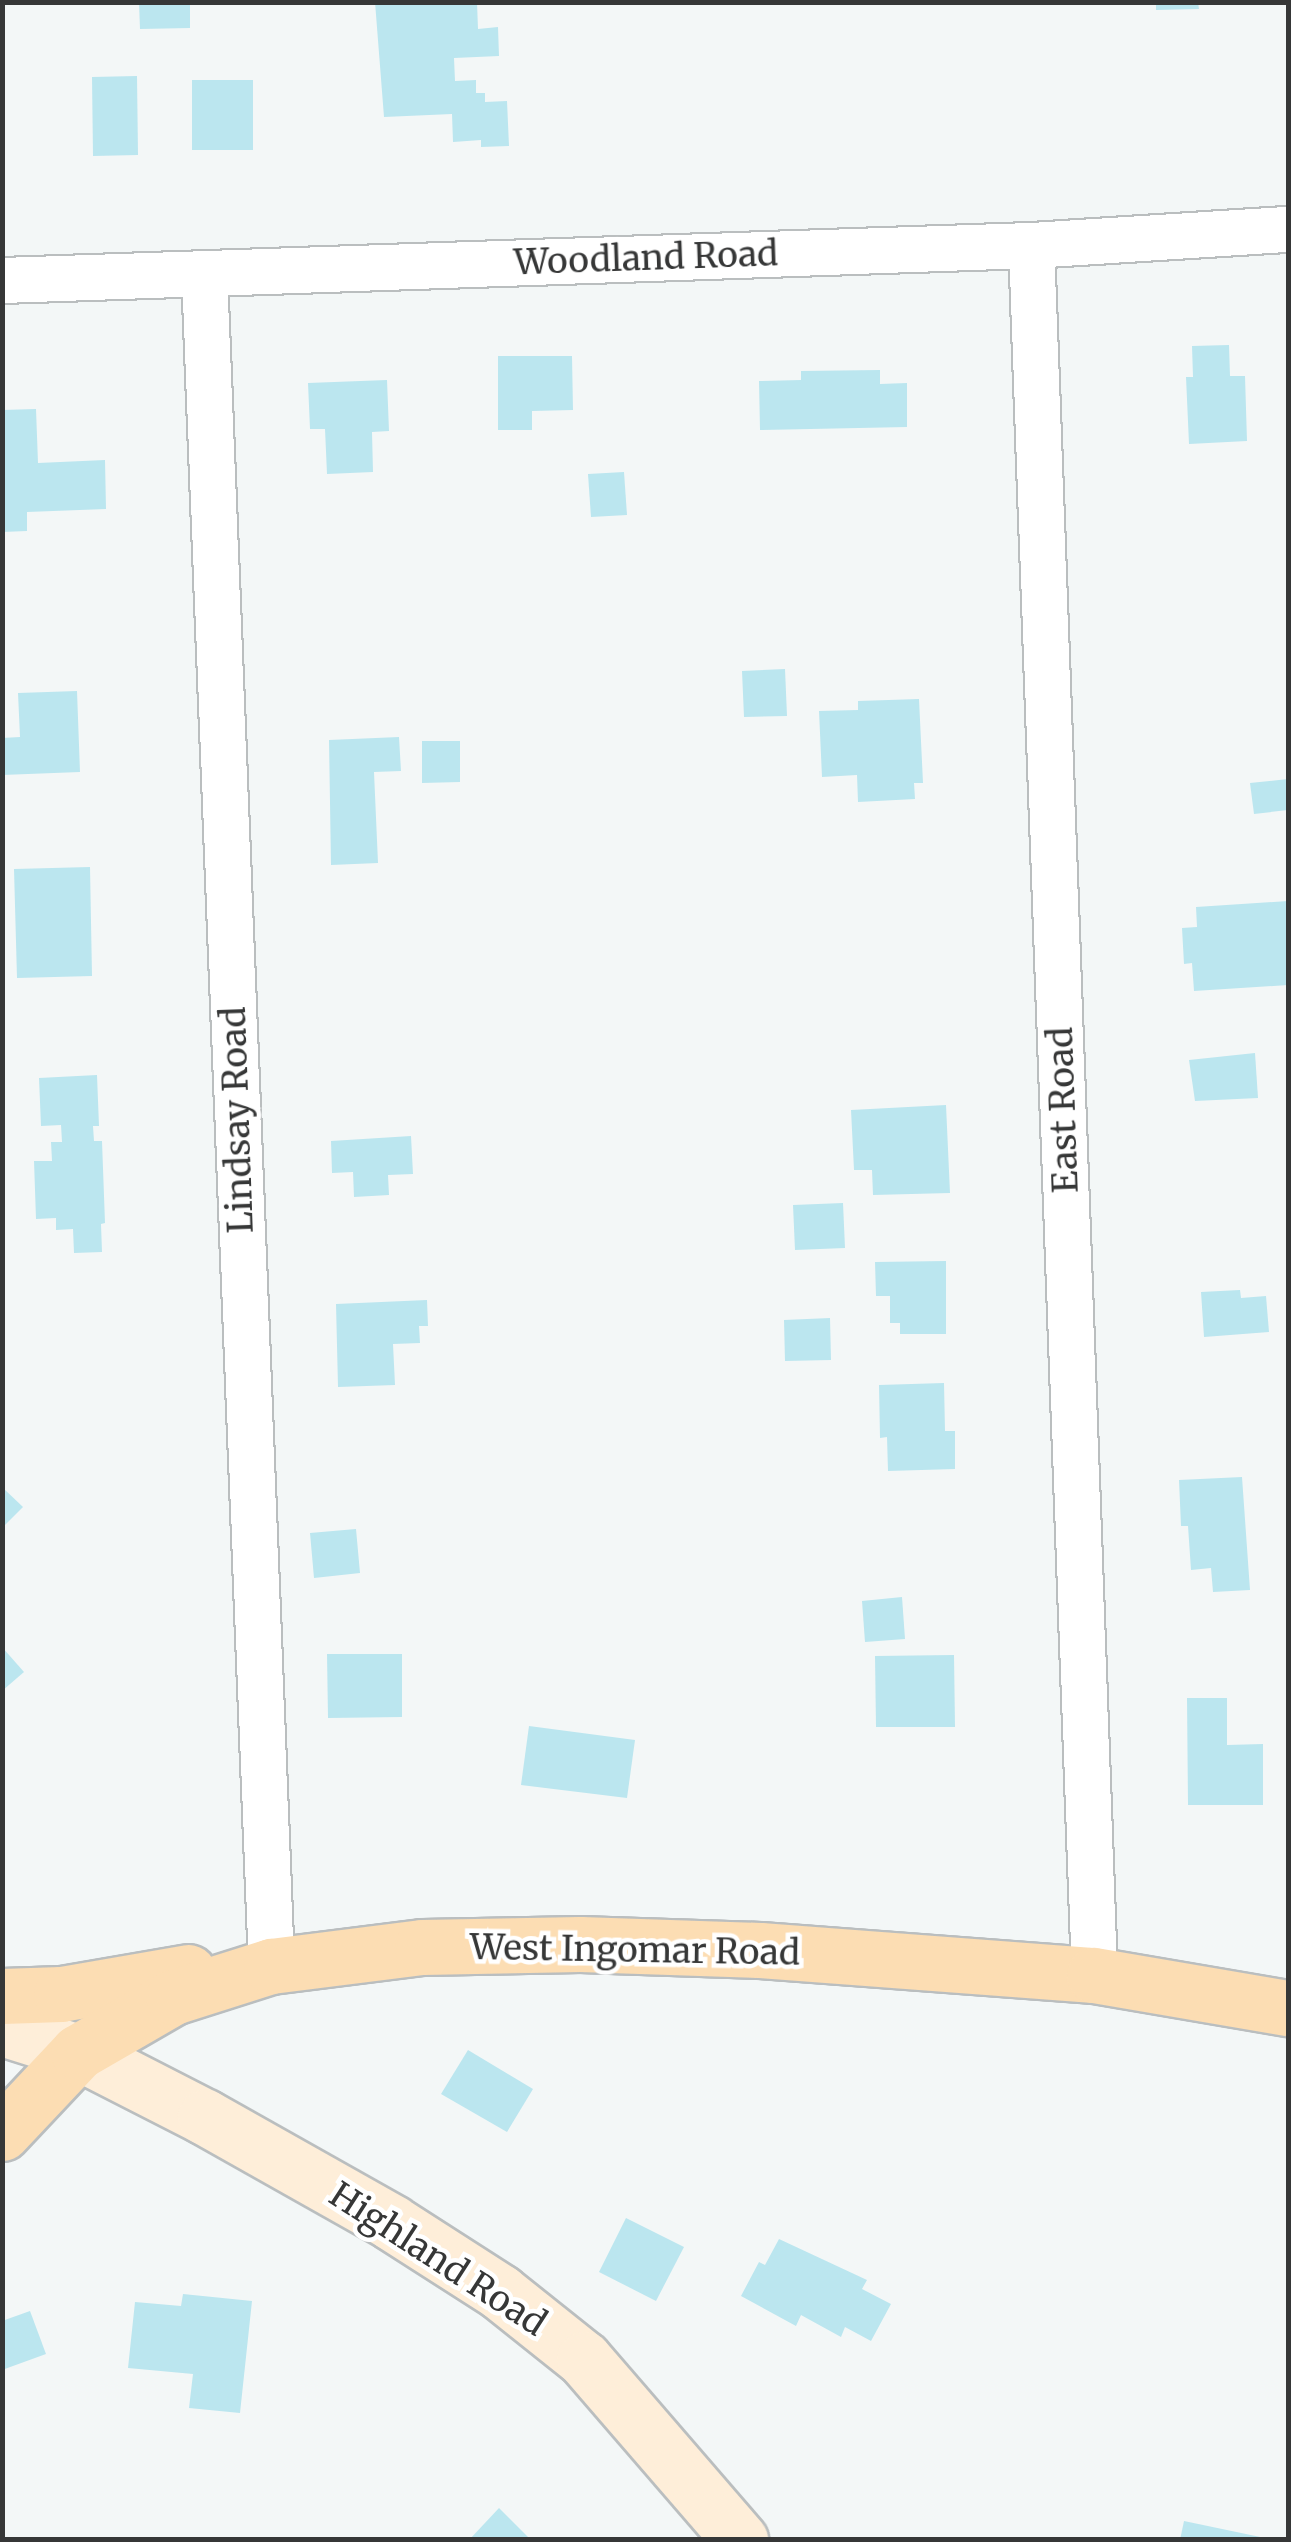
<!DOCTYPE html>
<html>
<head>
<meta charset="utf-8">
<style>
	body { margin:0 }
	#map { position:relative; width:1291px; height:2542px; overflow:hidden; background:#f3f7f7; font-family:Merriweather,serif }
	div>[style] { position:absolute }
	.building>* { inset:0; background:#bbe6ef }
	.roads { filter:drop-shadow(2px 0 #babebf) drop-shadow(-2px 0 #babebf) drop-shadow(0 2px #babebf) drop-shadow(0 -2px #babebf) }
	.street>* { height:45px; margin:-22.5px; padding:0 22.5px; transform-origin:22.5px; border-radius:22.5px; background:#fff }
	.secondary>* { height:55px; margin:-27.5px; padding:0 27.5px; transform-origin:27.5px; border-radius:27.5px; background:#feeed9 }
	.primary>* { height:55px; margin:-27.5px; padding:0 27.5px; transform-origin:27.5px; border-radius:27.5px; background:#fcddb3 }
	span { translate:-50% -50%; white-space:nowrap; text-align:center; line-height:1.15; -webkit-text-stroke:9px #fff; paint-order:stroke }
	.street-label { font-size:35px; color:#363737 }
	.frame { position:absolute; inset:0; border:5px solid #363737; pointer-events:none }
</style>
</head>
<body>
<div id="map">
	<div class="building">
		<i style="clip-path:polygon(139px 2px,190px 2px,190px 28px,140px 29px)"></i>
		<i style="clip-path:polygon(375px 2px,477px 2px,478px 29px,498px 27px,499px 56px,454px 58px,455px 81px,476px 80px,476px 93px,485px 93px,485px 102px,507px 101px,509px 146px,481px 147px,481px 140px,453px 142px,452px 114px,384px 117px)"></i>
		<i style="clip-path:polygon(1156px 2px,1198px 2px,1199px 9px,1156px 10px)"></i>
		<i style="clip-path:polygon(137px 76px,138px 155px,93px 156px,92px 77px)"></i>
		<i style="clip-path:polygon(192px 80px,253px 80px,253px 150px,192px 150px)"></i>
		<i style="clip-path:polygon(1229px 345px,1230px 376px,1245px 376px,1247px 441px,1189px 444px,1186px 377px,1193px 377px,1192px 346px)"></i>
		<i style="clip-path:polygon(498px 356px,572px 356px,573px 410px,532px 411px,532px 430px,498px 430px)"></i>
		<i style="clip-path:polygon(880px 370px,880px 384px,907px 383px,907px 427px,760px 430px,759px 381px,801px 380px,801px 371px)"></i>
		<i style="clip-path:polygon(387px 380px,389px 431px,372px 432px,373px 472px,327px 474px,325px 429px,310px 429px,308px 383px)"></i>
		<i style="clip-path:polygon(36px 409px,38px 463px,105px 460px,106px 509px,27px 512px,27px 531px,2px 532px,2px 410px)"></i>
		<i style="clip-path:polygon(624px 472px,627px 515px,591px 517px,588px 474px)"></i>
		<i style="clip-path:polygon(785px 669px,787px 716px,744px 717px,742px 671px)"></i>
		<i style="clip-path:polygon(77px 691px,80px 772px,2px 775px,2px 738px,20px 737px,18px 693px)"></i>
		<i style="clip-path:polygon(919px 699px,923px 783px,914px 783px,915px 799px,858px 802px,857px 775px,822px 777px,819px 711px,858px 710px,858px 701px)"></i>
		<i style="clip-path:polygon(399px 737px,401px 771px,374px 772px,378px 863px,331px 865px,329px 740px)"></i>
		<i style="clip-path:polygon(422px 741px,460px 741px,460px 782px,422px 783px)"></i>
		<i style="clip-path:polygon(1288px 779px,1288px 810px,1254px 814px,1250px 783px)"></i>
		<i style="clip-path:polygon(90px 867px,92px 976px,17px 978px,14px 869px)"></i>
		<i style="clip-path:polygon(1288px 901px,1288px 985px,1194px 991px,1192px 963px,1184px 964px,1182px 928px,1197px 927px,1196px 907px)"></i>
		<i style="clip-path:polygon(1255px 1053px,1258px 1098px,1195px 1101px,1189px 1060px)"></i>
		<i style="clip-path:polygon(97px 1075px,99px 1126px,93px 1126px,94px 1141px,102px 1141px,105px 1223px,101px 1224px,102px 1252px,74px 1253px,73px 1229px,56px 1230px,56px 1218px,36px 1219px,34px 1161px,52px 1161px,51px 1142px,62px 1142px,61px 1125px,41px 1126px,39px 1078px)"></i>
		<i style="clip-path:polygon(946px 1105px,950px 1193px,873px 1195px,872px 1170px,854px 1170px,851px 1110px)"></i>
		<i style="clip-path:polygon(411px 1136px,413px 1174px,388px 1175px,389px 1195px,354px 1197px,353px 1172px,332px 1173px,331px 1141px)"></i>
		<i style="clip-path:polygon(843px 1203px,845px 1248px,795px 1250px,793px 1205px)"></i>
		<i style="clip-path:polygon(946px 1261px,946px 1334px,900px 1334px,900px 1323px,890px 1323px,890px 1296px,876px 1296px,875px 1262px)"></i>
		<i style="clip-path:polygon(1240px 1290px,1241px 1298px,1266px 1296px,1269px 1332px,1204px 1337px,1201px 1292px)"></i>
		<i style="clip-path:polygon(427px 1300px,428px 1326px,419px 1326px,420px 1343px,393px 1344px,395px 1385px,338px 1387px,336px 1304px)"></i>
		<i style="clip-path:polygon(830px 1318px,831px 1360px,785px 1361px,784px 1320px)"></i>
		<i style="clip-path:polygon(944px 1383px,945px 1431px,955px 1431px,955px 1469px,888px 1471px,887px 1437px,880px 1438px,879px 1385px)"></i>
		<i style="clip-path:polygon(1242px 1477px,1250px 1590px,1213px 1592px,1211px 1568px,1191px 1570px,1188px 1526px,1181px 1526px,1179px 1480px)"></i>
		<i style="clip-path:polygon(2px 1487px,23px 1507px,2px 1528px)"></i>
		<i style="clip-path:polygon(356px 1529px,360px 1573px,314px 1578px,310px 1533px)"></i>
		<i style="clip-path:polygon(902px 1597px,905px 1639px,865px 1642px,862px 1601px)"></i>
		<i style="clip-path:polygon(2px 1647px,24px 1672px,2px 1691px)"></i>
		<i style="clip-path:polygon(327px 1654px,402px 1654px,402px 1717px,328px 1718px)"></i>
		<i style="clip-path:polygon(954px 1655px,955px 1727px,876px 1727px,875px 1656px)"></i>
		<i style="clip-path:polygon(1187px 1698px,1227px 1698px,1227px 1745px,1263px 1744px,1263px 1805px,1188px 1805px)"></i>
		<i style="clip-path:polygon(529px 1726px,635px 1740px,627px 1798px,521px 1785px)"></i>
		<i style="clip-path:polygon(468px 2050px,533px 2089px,507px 2132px,441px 2094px)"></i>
		<i style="clip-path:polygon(626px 2218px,684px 2247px,656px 2301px,599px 2272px)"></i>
		<i style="clip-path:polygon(779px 2239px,867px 2280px,862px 2289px,891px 2304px,871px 2341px,845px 2327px,841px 2337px,801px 2315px,796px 2326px,741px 2296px,759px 2262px,765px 2265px)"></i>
		<i style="clip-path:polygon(183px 2294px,252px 2301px,240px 2413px,189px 2408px,193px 2374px,128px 2368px,135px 2302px,181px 2306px)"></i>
		<i style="clip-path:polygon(30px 2311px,46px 2354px,2px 2370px,2px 2321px)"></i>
		<i style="clip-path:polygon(499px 2508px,531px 2540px,469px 2540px)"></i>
		<i style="clip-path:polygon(1184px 2521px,1265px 2538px,1265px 2540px,1180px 2540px)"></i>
	</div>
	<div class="roads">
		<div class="street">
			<i style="left:1031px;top:245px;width:1731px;rotate:87.91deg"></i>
			<i style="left:204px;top:274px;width:1693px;rotate:87.73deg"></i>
			<i style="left:2px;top:280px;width:1030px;rotate:-1.95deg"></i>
			<i style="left:1031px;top:245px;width:257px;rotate:-3.6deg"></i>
		</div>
		<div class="secondary">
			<i style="left:2px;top:2028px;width:80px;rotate:17.5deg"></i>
			<i style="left:78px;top:2052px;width:143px;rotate:27.1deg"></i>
			<i style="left:205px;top:2117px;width:214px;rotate:29.4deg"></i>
			<i style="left:391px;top:2222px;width:130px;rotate:32.7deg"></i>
			<i style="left:500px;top:2292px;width:107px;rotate:38.6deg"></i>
			<i style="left:584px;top:2359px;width:239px;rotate:49.2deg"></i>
		</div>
		<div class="primary">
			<i style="left:2px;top:1996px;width:59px;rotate:-1.9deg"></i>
			<i style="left:61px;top:1994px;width:129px;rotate:-9.8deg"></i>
			<i style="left:2px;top:2133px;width:111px;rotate:-46.8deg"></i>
			<i style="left:78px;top:2052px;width:110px;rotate:-30.1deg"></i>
			<i style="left:173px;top:1997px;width:103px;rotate:-17.6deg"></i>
			<i style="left:271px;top:1966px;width:152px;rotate:-7.2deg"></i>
			<i style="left:422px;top:1947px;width:158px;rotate:-1.1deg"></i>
			<i style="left:580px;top:1944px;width:180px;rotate:1.9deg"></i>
			<i style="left:760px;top:1950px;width:335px;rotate:4.3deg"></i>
			<i style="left:1094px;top:1975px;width:197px;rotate:9.7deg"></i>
		</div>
	</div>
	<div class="street-label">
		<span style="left:646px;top:258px;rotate:-2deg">Woodland Road</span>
		<span style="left:1063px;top:1110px;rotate:-92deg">East Road</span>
		<span style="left:237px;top:1120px;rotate:-92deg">Lindsay Road</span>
		<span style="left:635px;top:1950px;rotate:1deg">West Ingomar Road</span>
		<span style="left:438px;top:2259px;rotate:33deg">Highland Road</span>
	</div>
	<div class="frame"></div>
</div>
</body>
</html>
